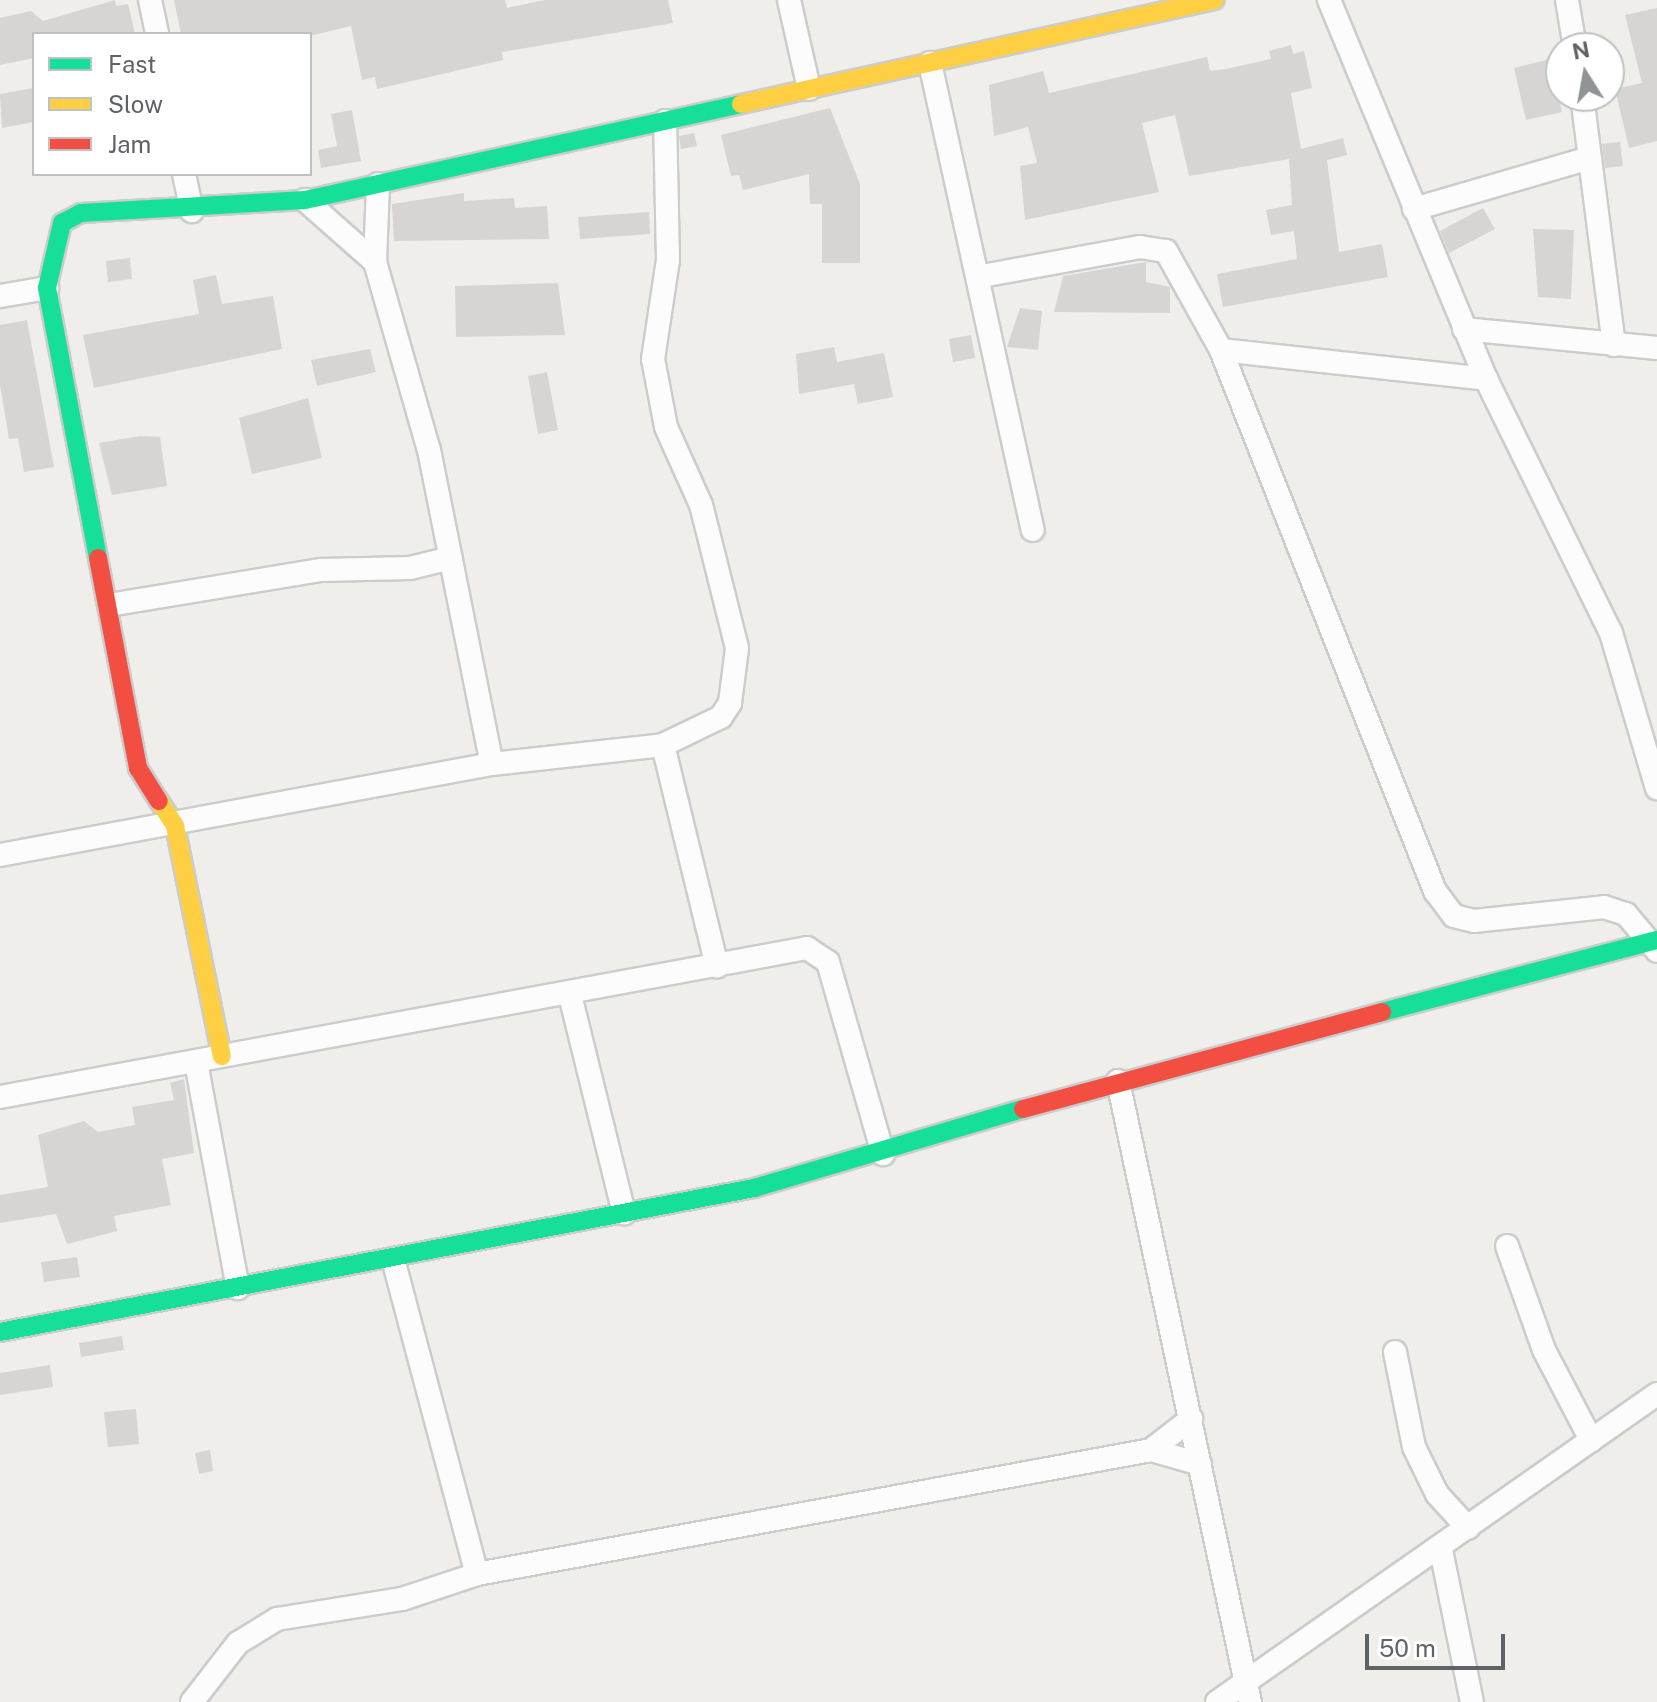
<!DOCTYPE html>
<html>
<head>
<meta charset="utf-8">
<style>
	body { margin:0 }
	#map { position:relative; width:1657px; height:1702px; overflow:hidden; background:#efeeea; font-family:"Public Sans",sans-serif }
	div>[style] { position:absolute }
	.building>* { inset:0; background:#d6d5d3 }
	.roads { filter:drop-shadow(2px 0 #cbcccc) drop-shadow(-2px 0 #cbcccc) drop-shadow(0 2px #cbcccc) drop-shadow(0 -2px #cbcccc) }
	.street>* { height:22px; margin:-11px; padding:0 11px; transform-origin:11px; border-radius:11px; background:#fdfcfc }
	.fast>* { height:18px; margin:-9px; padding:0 9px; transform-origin:9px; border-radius:9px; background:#16e098 }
	.slow>* { height:18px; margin:-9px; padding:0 9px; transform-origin:9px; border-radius:9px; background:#ffcf43 }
	.jam>* { height:18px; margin:-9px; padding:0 9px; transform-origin:9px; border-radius:9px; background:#f24e42 }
	span { translate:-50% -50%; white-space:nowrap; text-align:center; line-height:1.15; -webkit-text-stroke:8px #fff; paint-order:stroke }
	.legend { position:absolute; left:32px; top:32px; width:280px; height:144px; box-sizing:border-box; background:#fff; border:2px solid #bfc1c3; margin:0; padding:10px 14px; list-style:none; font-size:24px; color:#5f6368 }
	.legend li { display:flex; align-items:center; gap:16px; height:40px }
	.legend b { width:40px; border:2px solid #bfc1c3 }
	.north { position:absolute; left:1545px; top:32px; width:80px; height:80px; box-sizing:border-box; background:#fff; border:2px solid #bfc1c3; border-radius:50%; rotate:349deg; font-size:22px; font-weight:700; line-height:32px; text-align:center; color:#5f6368 }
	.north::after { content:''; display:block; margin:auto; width:28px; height:36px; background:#919496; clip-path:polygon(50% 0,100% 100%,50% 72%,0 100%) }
	.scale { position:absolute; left:1365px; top:1634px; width:140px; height:36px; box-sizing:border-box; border:4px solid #5f6368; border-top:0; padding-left:10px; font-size:24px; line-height:28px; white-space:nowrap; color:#5f6368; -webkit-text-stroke:6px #fff; paint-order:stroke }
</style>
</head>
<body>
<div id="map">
	<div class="building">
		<i style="clip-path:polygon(115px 0,116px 6px,128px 4px,135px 34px,34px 34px,34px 58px,0 65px,0 18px,31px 11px,43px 21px)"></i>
		<i style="clip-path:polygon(174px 0,505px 0,507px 8px,545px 0,668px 0,673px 23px,502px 52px,503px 60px,377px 89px,375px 77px,362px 80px,351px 26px,310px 36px,181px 34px)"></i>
		<i style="clip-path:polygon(1657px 8px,1657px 141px,1629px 148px,1615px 89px,1642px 83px,1625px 15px)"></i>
		<i style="clip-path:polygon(1291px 45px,1293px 54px,1304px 51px,1312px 88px,1291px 93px,1301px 149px,1343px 138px,1347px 155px,1327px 160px,1339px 252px,1382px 244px,1388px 277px,1223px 307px,1217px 274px,1297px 259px,1294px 231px,1271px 235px,1266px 210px,1292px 205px,1289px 159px,1189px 176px,1175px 115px,1142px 123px,1159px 192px,1025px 220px,1020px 166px,1037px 163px,1028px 127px,994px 136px,989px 85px,1043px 71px,1049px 93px,1207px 57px,1210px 71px,1226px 69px,1271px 59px,1269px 51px)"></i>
		<i style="clip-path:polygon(1550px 59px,1562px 112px,1526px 120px,1514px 68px)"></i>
		<i style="clip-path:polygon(34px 88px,34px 122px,2px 128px,0 94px)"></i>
		<i style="clip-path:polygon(830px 108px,860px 184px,860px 263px,822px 263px,822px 204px,810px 204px,809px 174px,743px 190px,739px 175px,731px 176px,721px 135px)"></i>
		<i style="clip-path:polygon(352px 110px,361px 161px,321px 168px,318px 150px,337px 146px,331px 114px)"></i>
		<i style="clip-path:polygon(694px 133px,697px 146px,681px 149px,679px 136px)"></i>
		<i style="clip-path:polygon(1620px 142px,1623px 166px,1605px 168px,1602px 144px)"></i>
		<i style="clip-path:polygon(464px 193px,464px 201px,514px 198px,515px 208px,547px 206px,549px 239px,394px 241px,392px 204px)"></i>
		<i style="clip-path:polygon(1483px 208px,1495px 229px,1449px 253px,1440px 231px)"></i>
		<i style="clip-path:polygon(649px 212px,650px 234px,580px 239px,578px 217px)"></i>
		<i style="clip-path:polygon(1533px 229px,1574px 230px,1571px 299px,1538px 297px)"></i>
		<i style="clip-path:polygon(130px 258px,132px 279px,108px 282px,106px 261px)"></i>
		<i style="clip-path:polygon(1146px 262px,1146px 282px,1170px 287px,1170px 313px,1054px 312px,1063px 276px)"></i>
		<i style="clip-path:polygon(216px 275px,222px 304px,273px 296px,282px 349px,94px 388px,83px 335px,199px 314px,193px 280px)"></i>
		<i style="clip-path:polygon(558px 283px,565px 335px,456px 337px,455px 286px)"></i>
		<i style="clip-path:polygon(1020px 308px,1042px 311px,1038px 350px,1007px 347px)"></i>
		<i style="clip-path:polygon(27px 320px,54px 467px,24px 472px,18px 438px,9px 439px,0 385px,0 325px)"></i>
		<i style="clip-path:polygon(971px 335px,975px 358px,953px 362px,949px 339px)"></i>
		<i style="clip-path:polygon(834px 347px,837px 362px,884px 353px,893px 397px,858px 404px,854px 384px,799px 394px,796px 354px)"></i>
		<i style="clip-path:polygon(370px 349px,376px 372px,317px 386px,311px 360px)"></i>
		<i style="clip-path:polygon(547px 372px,558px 430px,538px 434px,528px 376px)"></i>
		<i style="clip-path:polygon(308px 398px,322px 458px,252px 474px,239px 418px)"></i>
		<i style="clip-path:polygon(140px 436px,160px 437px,167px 486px,112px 495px,99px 443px)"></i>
		<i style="clip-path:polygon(184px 1079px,194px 1153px,162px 1159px,171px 1205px,114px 1216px,117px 1231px,67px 1244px,56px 1214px,0 1223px,0 1195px,48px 1187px,38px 1135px,84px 1121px,98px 1132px,135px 1125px,132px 1107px,174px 1100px,170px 1083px)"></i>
		<i style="clip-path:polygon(77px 1257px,80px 1277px,44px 1282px,41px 1262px)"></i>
		<i style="clip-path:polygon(122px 1336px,124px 1350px,81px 1357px,79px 1343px)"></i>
		<i style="clip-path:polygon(50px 1365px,53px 1387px,0 1395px,0 1373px)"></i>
		<i style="clip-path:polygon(136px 1409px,139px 1444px,108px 1447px,104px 1412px)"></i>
		<i style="clip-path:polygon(210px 1450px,213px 1471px,199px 1474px,195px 1453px)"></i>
	</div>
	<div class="roads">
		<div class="street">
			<i style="left:150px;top:0;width:35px;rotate:78deg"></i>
			<i style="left:789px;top:0;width:91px;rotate:77.3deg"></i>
			<i style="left:1329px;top:0;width:410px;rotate:67.5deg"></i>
			<i style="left:1486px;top:379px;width:283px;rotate:63.8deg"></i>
			<i style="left:1611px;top:633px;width:162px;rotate:73.5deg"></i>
			<i style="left:1567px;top:0;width:49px;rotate:80.5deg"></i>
			<i style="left:930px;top:63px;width:478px;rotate:77.6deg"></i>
			<i style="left:1582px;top:96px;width:251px;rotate:82.7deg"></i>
			<i style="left:184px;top:174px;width:38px;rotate:78deg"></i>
			<i style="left:378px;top:184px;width:78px;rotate:92.2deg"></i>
			<i style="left:375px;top:262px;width:196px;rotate:74deg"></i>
			<i style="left:429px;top:450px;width:320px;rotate:78.7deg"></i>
			<i style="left:305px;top:200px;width:94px;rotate:41.5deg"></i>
			<i style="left:1414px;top:209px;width:183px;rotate:-16.2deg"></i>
			<i style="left:982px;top:276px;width:161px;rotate:-10.4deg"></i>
			<i style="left:1140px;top:247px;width:26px;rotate:9deg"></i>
			<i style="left:1166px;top:251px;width:113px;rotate:60.9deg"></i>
			<i style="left:1221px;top:350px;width:582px;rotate:68.42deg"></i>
			<i style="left:1435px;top:891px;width:31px;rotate:53deg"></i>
			<i style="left:1454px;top:916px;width:21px;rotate:14deg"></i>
			<i style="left:1474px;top:921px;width:131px;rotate:-6.1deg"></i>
			<i style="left:1604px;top:907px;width:23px;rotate:18deg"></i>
			<i style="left:1626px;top:914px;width:48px;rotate:50deg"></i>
			<i style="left:0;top:296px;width:48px;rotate:-9.7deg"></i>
			<i style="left:1464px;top:329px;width:194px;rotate:5.6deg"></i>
			<i style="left:1221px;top:350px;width:267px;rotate:6.2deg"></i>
			<i style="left:109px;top:605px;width:215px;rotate:-9.4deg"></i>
			<i style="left:321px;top:570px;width:89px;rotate:-1.3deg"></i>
			<i style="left:410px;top:568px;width:42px;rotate:-13.7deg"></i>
			<i style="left:663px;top:745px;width:228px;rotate:76.3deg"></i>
			<i style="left:0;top:855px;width:500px;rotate:-10.48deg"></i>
			<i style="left:492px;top:764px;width:172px;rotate:-6.3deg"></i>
			<i style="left:663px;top:745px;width:64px;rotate:-25.8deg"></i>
			<i style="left:721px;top:717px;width:17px;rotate:-57deg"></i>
			<i style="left:730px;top:703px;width:55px;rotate:-82.7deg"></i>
			<i style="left:737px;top:648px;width:147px;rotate:-104.1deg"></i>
			<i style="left:701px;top:505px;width:85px;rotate:-114.2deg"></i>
			<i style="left:666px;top:427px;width:69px;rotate:-100.8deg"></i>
			<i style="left:653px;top:359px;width:100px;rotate:-81.4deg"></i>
			<i style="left:668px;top:260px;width:139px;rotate:-91.2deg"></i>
			<i style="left:570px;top:995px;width:225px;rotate:76.1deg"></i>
			<i style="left:196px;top:1062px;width:230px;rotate:79.5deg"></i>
			<i style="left:1118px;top:1081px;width:635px;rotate:78deg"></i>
			<i style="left:0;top:1097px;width:821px;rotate:-10.46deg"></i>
			<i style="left:807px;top:948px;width:25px;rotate:34deg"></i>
			<i style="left:828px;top:962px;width:200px;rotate:74deg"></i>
			<i style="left:1507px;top:1246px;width:110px;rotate:70.4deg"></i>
			<i style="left:1544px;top:1350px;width:102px;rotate:62.4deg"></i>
			<i style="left:393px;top:1259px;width:326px;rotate:75.1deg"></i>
			<i style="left:477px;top:1574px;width:685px;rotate:-10.42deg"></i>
			<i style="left:1151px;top:1450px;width:51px;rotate:-37.8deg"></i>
			<i style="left:1395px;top:1352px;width:97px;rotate:78.7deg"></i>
			<i style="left:1414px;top:1447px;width:52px;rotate:63.9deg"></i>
			<i style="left:1437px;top:1494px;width:46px;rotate:47.6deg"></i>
			<i style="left:1151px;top:1450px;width:51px;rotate:15.9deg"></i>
			<i style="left:1441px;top:1550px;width:155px;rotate:78.5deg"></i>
			<i style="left:192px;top:1702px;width:75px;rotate:-52.1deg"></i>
			<i style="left:238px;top:1643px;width:46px;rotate:-31.6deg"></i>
			<i style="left:277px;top:1619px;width:127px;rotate:-9.1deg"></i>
			<i style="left:402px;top:1599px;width:79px;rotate:-18.4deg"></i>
			<i style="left:1217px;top:1702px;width:537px;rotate:-34.99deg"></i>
		</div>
		<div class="fast">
			<i style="left:98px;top:558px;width:275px;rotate:-100.7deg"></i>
			<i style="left:47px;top:288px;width:67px;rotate:-77deg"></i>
			<i style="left:62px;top:223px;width:21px;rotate:-28deg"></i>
			<i style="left:81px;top:213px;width:224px;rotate:-3.3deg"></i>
			<i style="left:305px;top:200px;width:446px;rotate:-12.4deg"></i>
			<i style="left:1382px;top:1012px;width:284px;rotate:-14.7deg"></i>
			<i style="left:0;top:1332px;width:768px;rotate:-10.81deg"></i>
			<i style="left:754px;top:1188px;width:280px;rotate:-16.4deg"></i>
		</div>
		<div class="slow">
			<i style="left:741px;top:104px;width:485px;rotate:-12.4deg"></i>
			<i style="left:159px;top:801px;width:30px;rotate:57deg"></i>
			<i style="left:175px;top:826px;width:235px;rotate:78.5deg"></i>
		</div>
		<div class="jam">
			<i style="left:98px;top:558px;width:214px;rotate:79.2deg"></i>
			<i style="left:138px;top:768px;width:39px;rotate:58deg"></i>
			<i style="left:1023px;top:1109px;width:372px;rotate:-15.1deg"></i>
		</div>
	</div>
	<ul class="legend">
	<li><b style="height:10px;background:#16e098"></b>Fast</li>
	<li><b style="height:10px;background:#ffcf43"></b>Slow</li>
	<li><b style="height:10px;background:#f24e42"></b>Jam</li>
	</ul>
	<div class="north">N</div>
	<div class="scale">50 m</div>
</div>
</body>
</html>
